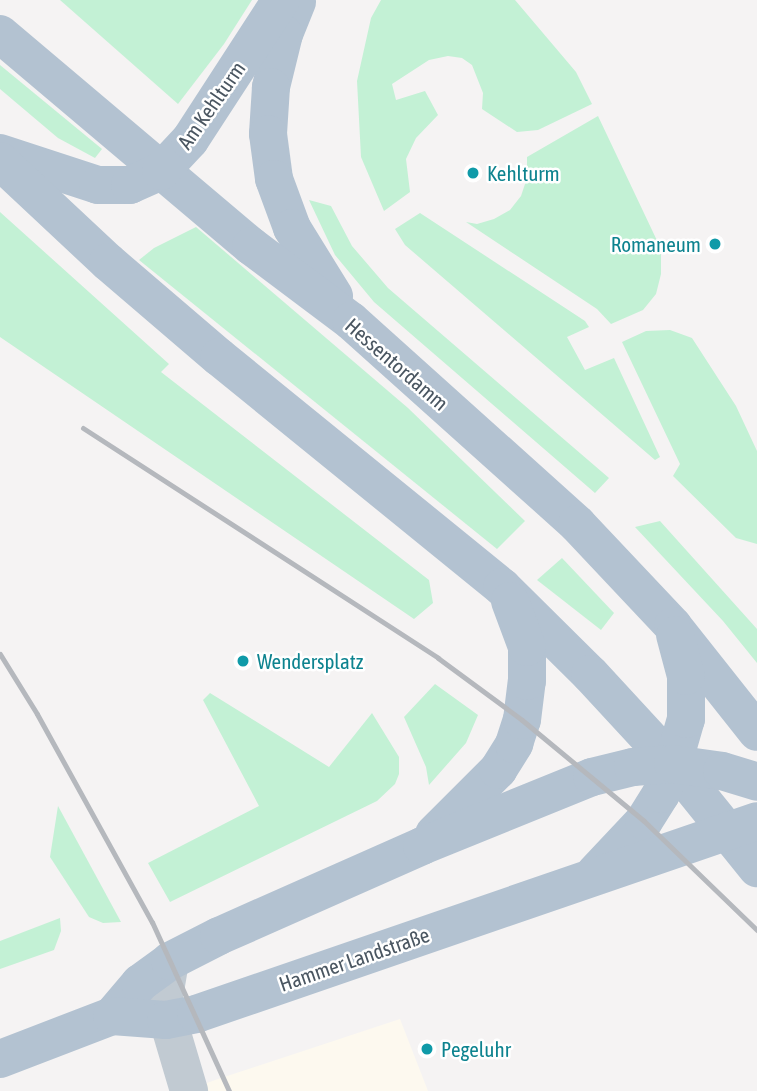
<!DOCTYPE html>
<html>
<head>
<meta charset="utf-8">
<style>
	body { margin:0 }
	#map { position:relative; width:757px; height:1091px; overflow:hidden; background:#f5f3f3; font-family:"Asap Condensed",sans-serif }
	div>[style] { position:absolute }
	.commercial>* { inset:0; background:#fdf9ef }
	.green>* { inset:0; background:#c3f1d5 }
	.minor>* { height:38px; margin:-19px; padding:0 19px; transform-origin:19px; border-radius:19px; background:#c1cad2 }
	.major>* { height:38px; margin:-19px; padding:0 19px; transform-origin:19px; border-radius:19px; background:#b3c2d1 }
	.rail>* { height:5px; margin:-2.5px; padding:0 2.5px; transform-origin:2.5px; border-radius:2.5px; background:#b5b8bd }
	.dots>* { width:19px; height:19px; translate:-50% -50%; box-sizing:border-box; border:4px solid #fff; border-radius:50% }
	span { translate:-50% -50%; white-space:nowrap; text-align:center; line-height:1.15; -webkit-text-stroke:5px #fff; paint-order:stroke }
	.street-label { font-size:21px; color:#4a5661 }
	.culture-label { font-size:21px; color:#0d838f }
	.left { translate:0 -50%; text-align:left }
	.right { translate:-100% -50%; text-align:right }
</style>
</head>
<body>
<div id="map">
	<div class="commercial">
		<i style="clip-path:polygon(400px 1019px,428px 1091px,185px 1091px,215px 1080px)"></i>
	</div>
	<div class="green">
		<i style="clip-path:polygon(60px 0,252px 0,224px 44px,178px 104px)"></i>
		<i style="clip-path:polygon(381px 0,515px 0,576px 72px,592px 104px,538px 130px,517px 132px,482px 109px,483px 93px,472px 65px,462px 58px,448px 56px,429px 60px,392px 84px,396px 100px,425px 91px,438px 115px,416px 138px,406px 159px,410px 192px,384px 211px,361px 157px,357px 81px,371px 18px)"></i>
		<i style="clip-path:polygon(0 65px,102px 149px,95px 158px,58px 138px,0 89px)"></i>
		<i style="clip-path:polygon(598px 116px,661px 249px,661px 274px,656px 294px,643px 310px,611px 324px,597px 309px,466px 222px,477px 224px,494px 219px,510px 210px,521px 196px,527px 178px,527px 157px)"></i>
		<i style="clip-path:polygon(309px 200px,331px 206px,352px 246px,388px 288px,609px 478px,595px 493px,374px 302px,335px 255px)"></i>
		<i style="clip-path:polygon(0 212px,169px 364px,161px 372px,429px 580px,433px 603px,414px 619px,0 337px)"></i>
		<i style="clip-path:polygon(420px 213px,585px 321px,589px 327px,567px 337px,585px 370px,614px 358px,660px 457px,655px 460px,405px 245px,395px 229px)"></i>
		<i style="clip-path:polygon(196px 227px,408px 408px,525px 521px,497px 549px,139px 260px,154px 248px)"></i>
		<i style="clip-path:polygon(670px 330px,692px 338px,736px 406px,757px 451px,757px 544px,736px 538px,673px 476px,680px 464px,622px 342px,646px 331px)"></i>
		<i style="clip-path:polygon(660px 521px,757px 629px,757px 663px,723px 621px,635px 527px)"></i>
		<i style="clip-path:polygon(562px 558px,614px 613px,601px 630px,537px 580px)"></i>
		<i style="clip-path:polygon(435px 684px,478px 715px,466px 743px,429px 785px,426px 767px,404px 717px)"></i>
		<i style="clip-path:polygon(210px 693px,329px 767px,372px 713px,399px 757px,399px 774px,395px 784px,377px 801px,170px 902px,148px 863px,259px 806px,203px 700px)"></i>
		<i style="clip-path:polygon(58px 806px,121px 922px,103px 923px,89px 917px,50px 857px)"></i>
		<i style="clip-path:polygon(60px 918px,61px 931px,54px 950px,0 969px,0 941px)"></i>
	</div>
	<div class="minor">
		<i style="left:170px;top:961px;width:43px;rotate:99.5deg"></i>
		<i style="left:163px;top:1003px;width:92px;rotate:73.5deg"></i>
	</div>
	<div class="major">
		<i style="left:297px;top:2px;width:35px;rotate:112deg"></i>
		<i style="left:284px;top:34px;width:55px;rotate:103.8deg"></i>
		<i style="left:271px;top:87px;width:47px;rotate:93.7deg"></i>
		<i style="left:268px;top:134px;width:45px;rotate:82.4deg"></i>
		<i style="left:274px;top:179px;width:52px;rotate:69.8deg"></i>
		<i style="left:292px;top:228px;width:80px;rotate:58.3deg"></i>
		<i style="left:0;top:34px;width:329px;rotate:40.2deg"></i>
		<i style="left:251px;top:246px;width:125px;rotate:36.9deg"></i>
		<i style="left:351px;top:321px;width:304px;rotate:41.9deg"></i>
		<i style="left:577px;top:524px;width:140px;rotate:46.7deg"></i>
		<i style="left:673px;top:626px;width:135px;rotate:51.6deg"></i>
		<i style="left:0;top:153px;width:103px;rotate:18.1deg"></i>
		<i style="left:98px;top:185px;width:32px"></i>
		<i style="left:130px;top:185px;width:34px;rotate:-24deg"></i>
		<i style="left:161px;top:171px;width:42px;rotate:-46.9deg"></i>
		<i style="left:190px;top:140px;width:167px;rotate:-57deg"></i>
		<i style="left:0;top:161px;width:148px;rotate:43.1deg"></i>
		<i style="left:108px;top:262px;width:146px;rotate:40.6deg"></i>
		<i style="left:219px;top:357px;width:365px;rotate:39.1deg"></i>
		<i style="left:502px;top:587px;width:124px;rotate:44.7deg"></i>
		<i style="left:590px;top:674px;width:122px;rotate:47.3deg"></i>
		<i style="left:673px;top:764px;width:134px;rotate:51.1deg"></i>
		<i style="left:434px;top:834px;width:91px;rotate:-45deg"></i>
		<i style="left:498px;top:770px;width:31px;rotate:-58deg"></i>
		<i style="left:514px;top:744px;width:25px;rotate:-72deg"></i>
		<i style="left:522px;top:720px;width:39px;rotate:-83deg"></i>
		<i style="left:527px;top:681px;width:34px;rotate:-90deg"></i>
		<i style="left:527px;top:647px;width:49px;rotate:-110.3deg"></i>
		<i style="left:595px;top:873px;width:71px;rotate:-46.7deg"></i>
		<i style="left:644px;top:821px;width:32px;rotate:-58deg"></i>
		<i style="left:661px;top:794px;width:32px;rotate:-68deg"></i>
		<i style="left:673px;top:764px;width:47px;rotate:-73.9deg"></i>
		<i style="left:686px;top:719px;width:43px;rotate:-90deg"></i>
		<i style="left:686px;top:676px;width:42px;rotate:-105deg"></i>
		<i style="left:112px;top:1016px;width:43px;rotate:-49.7deg"></i>
		<i style="left:140px;top:983px;width:37px;rotate:-36deg"></i>
		<i style="left:170px;top:961px;width:55px;rotate:-27deg"></i>
		<i style="left:219px;top:936px;width:222px;rotate:-23.9deg"></i>
		<i style="left:422px;top:846px;width:183px;rotate:-22.1deg"></i>
		<i style="left:592px;top:777px;width:42px;rotate:-13.7deg"></i>
		<i style="left:633px;top:767px;width:40px;rotate:-4.3deg"></i>
		<i style="left:673px;top:764px;width:49px;rotate:8.1deg"></i>
		<i style="left:722px;top:771px;width:37px;rotate:17deg"></i>
		<i style="left:0;top:1059px;width:120px;rotate:-21deg"></i>
		<i style="left:112px;top:1016px;width:54px;rotate:4.2deg"></i>
		<i style="left:166px;top:1020px;width:31px;rotate:-11deg"></i>
		<i style="left:196px;top:1014px;width:593px;rotate:-18.98deg"></i>
	</div>
	<div class="rail">
		<i style="left:83px;top:428px;width:423px;rotate:32.9deg"></i>
		<i style="left:438px;top:658px;width:104px;rotate:36.4deg"></i>
		<i style="left:522px;top:720px;width:158px;rotate:39.6deg"></i>
		<i style="left:644px;top:821px;width:157px;rotate:44deg"></i>
		<i style="left:0;top:654px;width:70px;rotate:58.3deg"></i>
		<i style="left:37px;top:714px;width:238px;rotate:61.1deg"></i>
		<i style="left:152px;top:922px;width:186px;rotate:65.5deg"></i>
	</div>
	<div class="dots">
		<i style="left:473px;top:173px;background:#0f9aa8"></i>
		<i style="left:715px;top:244px;background:#0f9aa8"></i>
		<i style="left:243px;top:661px;background:#0f9aa8"></i>
		<i style="left:427px;top:1049px;background:#0f9aa8"></i>
	</div>
	<div class="street-label">
		<span style="left:211px;top:105px;rotate:-55deg">Am Kehlturm</span>
		<span style="left:397px;top:364px;rotate:41deg">Hessentordamm</span>
		<span style="left:354px;top:959px;rotate:-19deg">Hammer Landstraße</span>
	</div>
	<div class="culture-label">
		<span class="left" style="left:487px;top:173px">Kehlturm</span>
		<span class="right" style="left:701px;top:244px">Romaneum</span>
		<span class="left" style="left:257px;top:661px">Wendersplatz</span>
		<span class="left" style="left:441px;top:1049px">Pegeluhr</span>
	</div>
</div>
</body>
</html>
